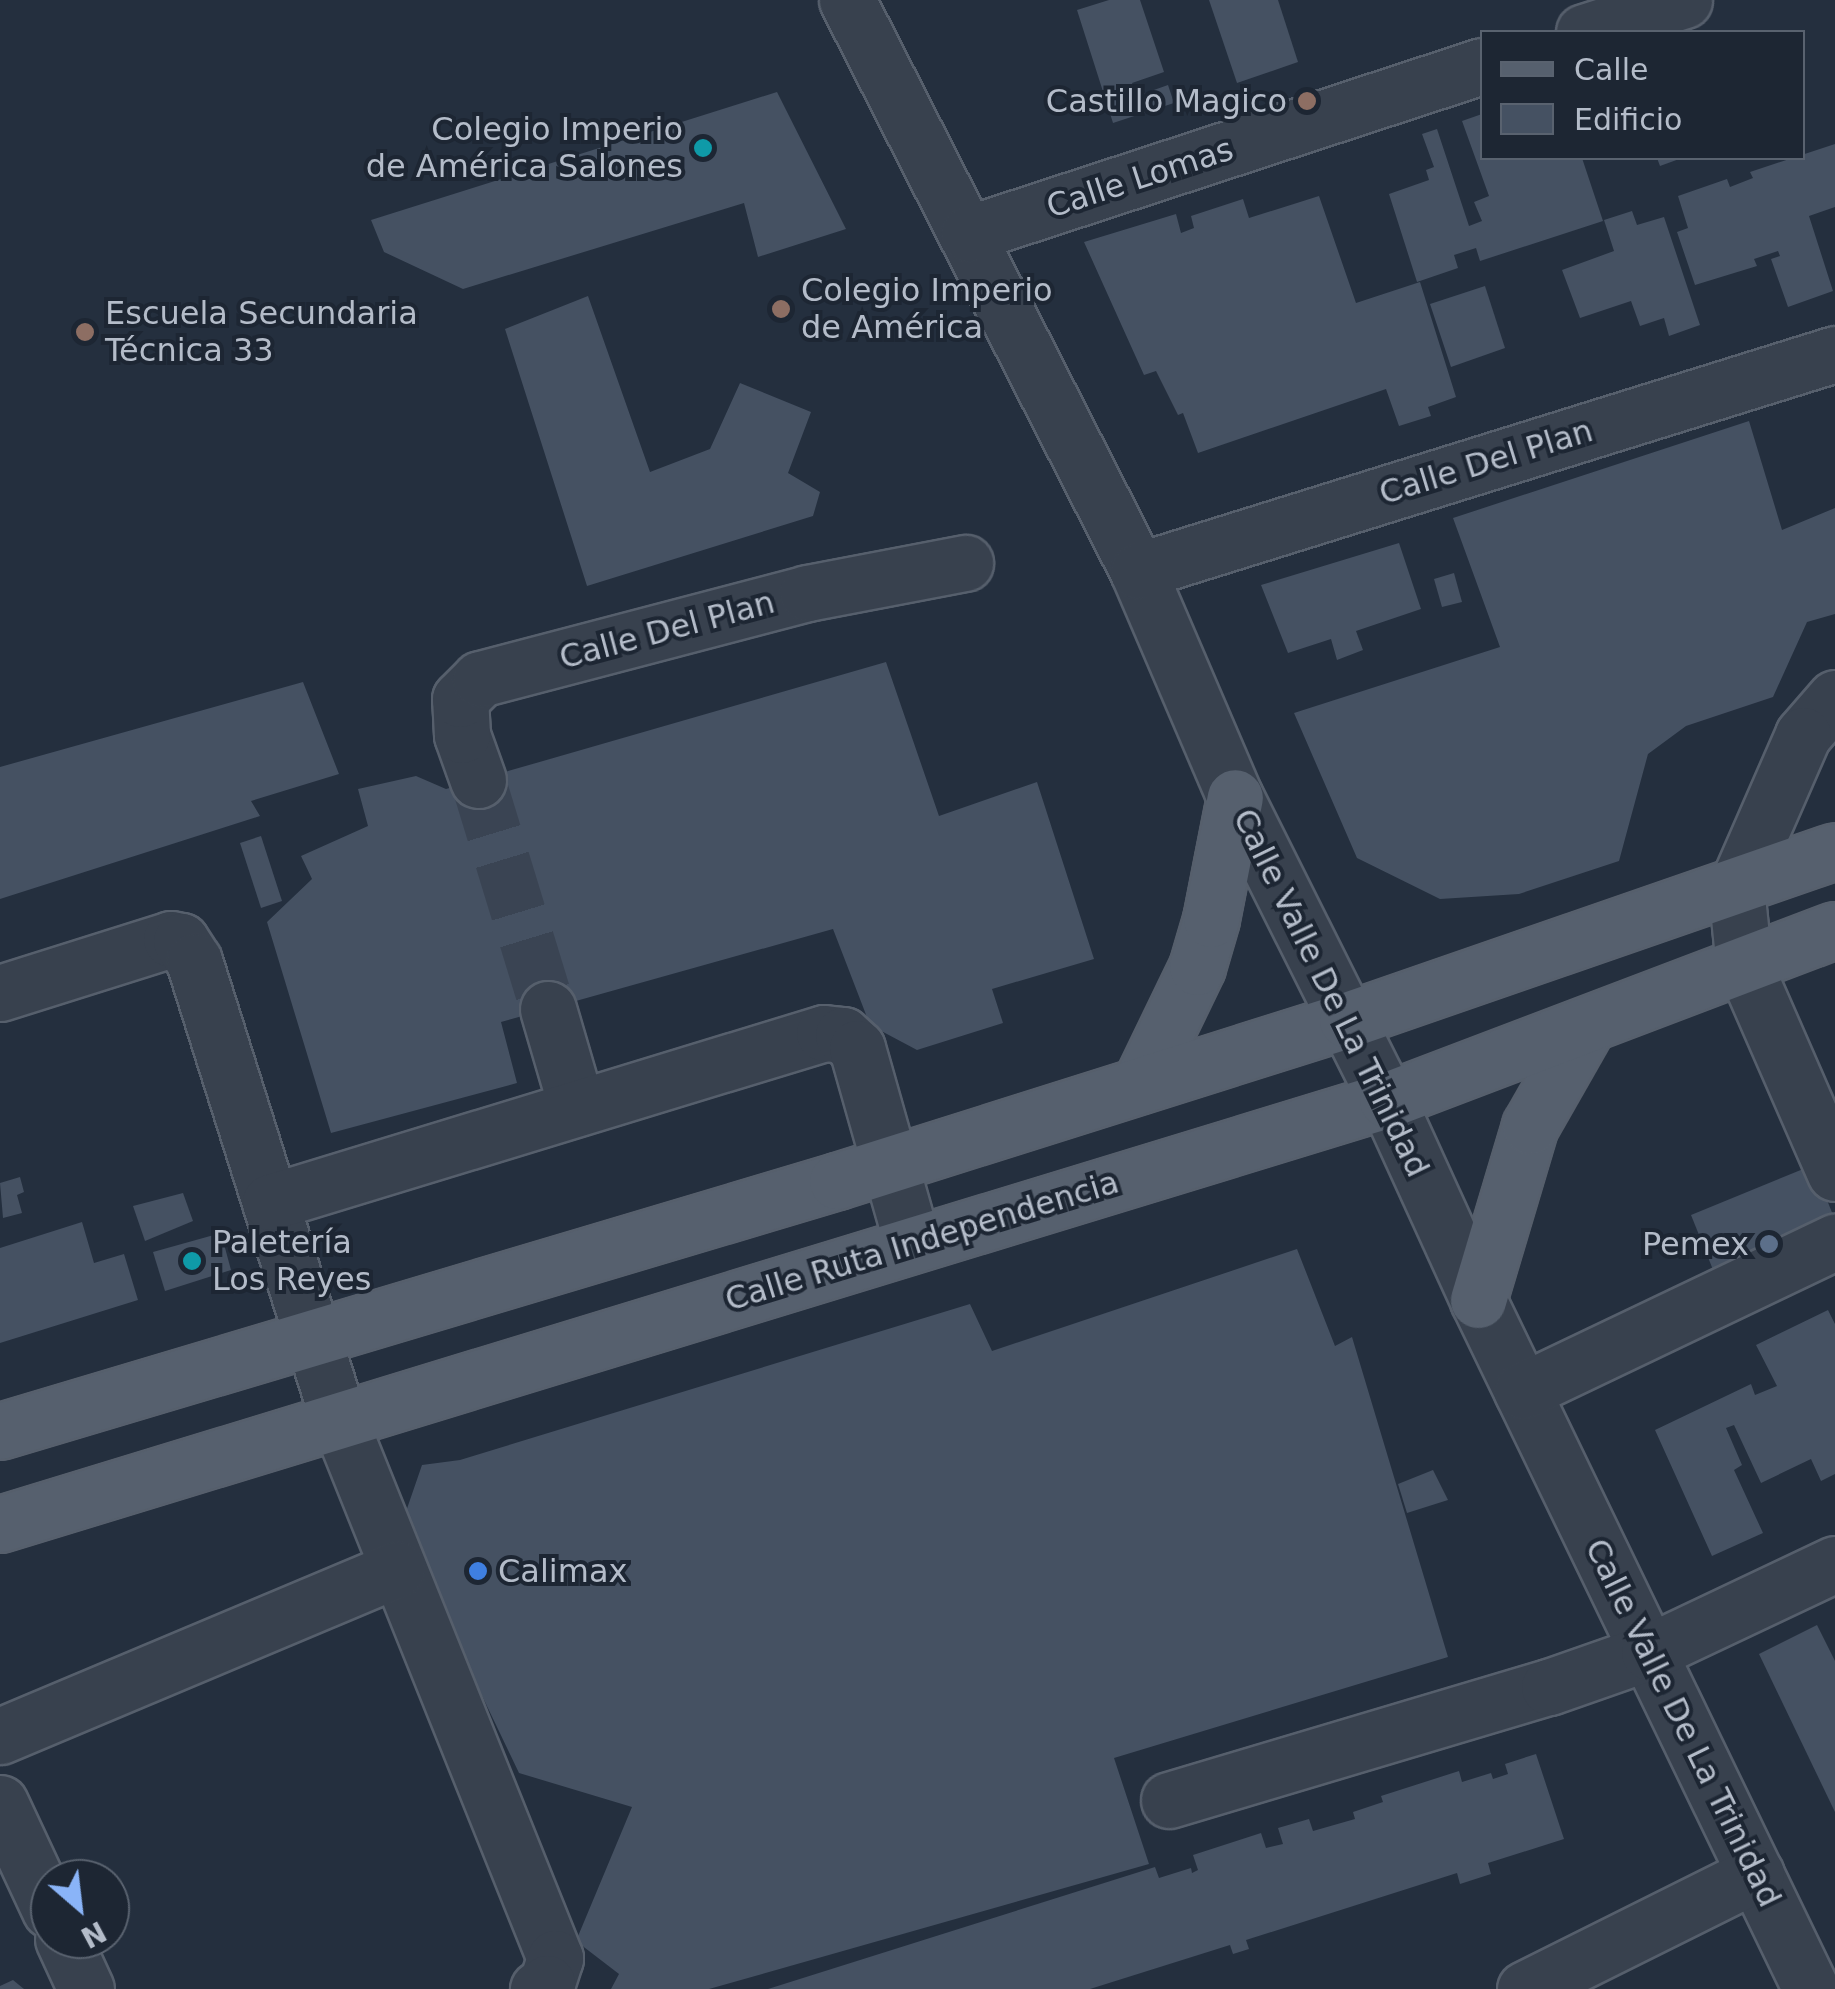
<!DOCTYPE html>
<html>
<head>
<meta charset="utf-8">
<style>
	body { margin:0 }
	#map { position:relative; width:1835px; height:1989px; overflow:hidden; background:#242f3e; font-family:"DejaVu Sans",sans-serif }
	div>[style] { position:absolute }
	.building>* { inset:0; background:#455162 }
	.minor-tunnel>* { height:55px; margin-top:-27.5px; transform-origin:0; background:repeating-linear-gradient(90deg,#3a4453 0 55px,transparent 0 83px) }
	.roads { filter:drop-shadow(2px 0 #565f6c) drop-shadow(-2px 0 #565f6c) drop-shadow(0 2px #565f6c) drop-shadow(0 -2px #565f6c) }
	.minor>* { height:55px; margin:-27.5px; padding:0 27.5px; transform-origin:27.5px; border-radius:27.5px; background:#38414e }
	.major>* { height:55px; margin:-27.5px; padding:0 27.5px; transform-origin:27.5px; border-radius:27.5px; background:#56606e }
	.dots>* { width:28px; height:28px; translate:-50% -50%; box-sizing:border-box; border:5px solid #1d2633; border-radius:50% }
	span { translate:-50% -50%; white-space:nowrap; text-align:center; line-height:1.15; -webkit-text-stroke:8px #1d2633; paint-order:stroke }
	.poi-label { font-size:32px; color:#b4bcc9 }
	.right { translate:-100% -50%; text-align:right }
	.left { translate:0 -50%; text-align:left }
	.street-label { font-size:32px; color:#b4bcc9 }
	.legend { position:absolute; left:1480px; top:30px; width:325px; height:130px; box-sizing:border-box; background:#1d2633; border:2px solid #59626f; margin:0; padding:12px 18px; list-style:none; font-size:30px; color:#b4bcc9 }
	.legend li { display:flex; align-items:center; gap:20px; height:50px }
	.legend b { width:50px; border:2px solid #59626f }
	.north { position:absolute; left:30px; top:1859px; width:100px; height:100px; box-sizing:border-box; background:#1d2633; border:2px solid #59626f; border-radius:50%; rotate:152deg; font-size:28px; font-weight:700; line-height:40px; text-align:center; color:#b4bcc9 }
	.north::after { content:''; display:block; margin:auto; width:35px; height:45px; background:#8ab4f8; clip-path:polygon(50% 0,100% 100%,50% 72%,0 100%) }
</style>
</head>
<body>
<div id="map">
	<div class="building">
		<i style="clip-path:polygon(1109px 0,1140px 0,1164px 72px,1132px 83px,1137px 96px,1168px 85px,1174px 103px,1113px 123px,1077px 10px)"></i>
		<i style="clip-path:polygon(1209px 0,1278px 0,1298px 62px,1237px 83px)"></i>
		<i style="clip-path:polygon(777px 92px,846px 229px,758px 257px,744px 203px,463px 289px,384px 252px,371px 220px)"></i>
		<i style="clip-path:polygon(1482px 114px,1482px 158px,1582px 158px,1603px 221px,1480px 261px,1476px 248px,1454px 255px,1458px 268px,1417px 282px,1389px 194px,1429px 180px,1426px 170px,1434px 167px,1422px 134px,1437px 129px,1469px 226px,1482px 221px,1474px 202px,1489px 196px,1462px 121px)"></i>
		<i style="clip-path:polygon(1835px 144px,1835px 207px,1809px 216px,1833px 291px,1788px 307px,1771px 259px,1780px 256px,1778px 251px,1754px 259px,1757px 266px,1695px 285px,1677px 232px,1688px 228px,1678px 196px,1727px 179px,1730px 187px,1753px 178px,1750px 172px)"></i>
		<i style="clip-path:polygon(1657px 158px,1682px 158px,1660px 166px)"></i>
		<i style="clip-path:polygon(1319px 196px,1356px 303px,1420px 282px,1456px 397px,1428px 407px,1431px 416px,1399px 426px,1386px 389px,1198px 453px,1183px 413px,1178px 415px,1156px 371px,1144px 375px,1084px 242px,1176px 214px,1181px 233px,1194px 228px,1191px 216px,1243px 199px,1249px 218px)"></i>
		<i style="clip-path:polygon(1632px 211px,1637px 225px,1664px 217px,1700px 325px,1669px 336px,1664px 318px,1640px 326px,1631px 301px,1580px 318px,1562px 270px,1614px 251px,1604px 220px)"></i>
		<i style="clip-path:polygon(1485px 286px,1505px 348px,1451px 367px,1430px 304px)"></i>
		<i style="clip-path:polygon(588px 296px,650px 472px,710px 449px,740px 383px,811px 412px,788px 473px,820px 492px,813px 516px,587px 586px,505px 329px)"></i>
		<i style="clip-path:polygon(1749px 421px,1782px 530px,1835px 508px,1835px 614px,1807px 622px,1773px 697px,1686px 726px,1648px 754px,1619px 861px,1519px 894px,1440px 899px,1357px 858px,1294px 713px,1500px 647px,1453px 518px)"></i>
		<i style="clip-path:polygon(1399px 543px,1421px 609px,1356px 631px,1363px 650px,1337px 660px,1331px 639px,1288px 653px,1261px 585px)"></i>
		<i style="clip-path:polygon(1454px 573px,1462px 602px,1442px 607px,1434px 579px)"></i>
		<i style="clip-path:polygon(886px 662px,939px 816px,1037px 782px,1094px 959px,992px 989px,1003px 1023px,917px 1050px,870px 1025px,833px 929px,501px 1022px,517px 1083px,331px 1133px,267px 922px,312px 879px,301px 856px,368px 826px,358px 789px,416px 776px,446px 789px)"></i>
		<i style="clip-path:polygon(303px 682px,339px 774px,251px 801px,260px 816px,0 899px,0 767px)"></i>
		<i style="clip-path:polygon(261px 836px,282px 901px,261px 908px,240px 843px)"></i>
		<i style="clip-path:polygon(1813px 1165px,1835px 1220px,1730px 1312px,1691px 1215px)"></i>
		<i style="clip-path:polygon(20px 1177px,24px 1192px,17px 1195px,22px 1213px,3px 1218px,0 1183px)"></i>
		<i style="clip-path:polygon(183px 1193px,193px 1221px,145px 1241px,133px 1206px)"></i>
		<i style="clip-path:polygon(82px 1222px,94px 1263px,124px 1254px,138px 1300px,0 1343px,0 1248px)"></i>
		<i style="clip-path:polygon(221px 1233px,231px 1270px,165px 1291px,153px 1252px)"></i>
		<i style="clip-path:polygon(1297px 1249px,1335px 1346px,1352px 1337px,1448px 1657px,1114px 1758px,1149px 1864px,709px 1989px,611px 1989px,619px 1974px,576px 1941px,632px 1807px,519px 1773px,401px 1526px,422px 1465px,460px 1460px,970px 1304px,992px 1351px)"></i>
		<i style="clip-path:polygon(1828px 1310px,1835px 1324px,1835px 1474px,1821px 1481px,1811px 1459px,1761px 1483px,1734px 1425px,1726px 1428px,1742px 1465px,1734px 1470px,1763px 1533px,1712px 1556px,1655px 1430px,1751px 1384px,1755px 1395px,1777px 1386px,1756px 1345px)"></i>
		<i style="clip-path:polygon(1433px 1470px,1448px 1500px,1407px 1513px,1398px 1484px)"></i>
		<i style="clip-path:polygon(1817px 1625px,1835px 1661px,1835px 1812px,1759px 1654px)"></i>
		<i style="clip-path:polygon(1536px 1754px,1564px 1839px,1488px 1863px,1491px 1874px,1460px 1884px,1457px 1873px,1246px 1940px,1249px 1949px,1233px 1954px,1230px 1945px,1090px 1989px,768px 1989px,1155px 1867px,1159px 1878px,1191px 1868px,1192px 1873px,1198px 1870px,1193px 1855px,1261px 1833px,1266px 1848px,1283px 1844px,1278px 1828px,1309px 1819px,1313px 1831px,1355px 1819px,1353px 1812px,1383px 1802px,1381px 1796px,1459px 1771px,1462px 1782px,1491px 1773px,1493px 1779px,1508px 1774px,1505px 1764px)"></i>
		<i style="clip-path:polygon(13px 1980px,24px 1989px,0 1989px,0 1986px)"></i>
	</div>
	<div class="minor-tunnel">
		<i style="left:478px;top:780px;width:239px;rotate:73deg"></i>
	</div>
	<div class="roads">
		<div class="minor">
			<i style="left:847px;top:0;width:641px;rotate:63deg"></i>
			<i style="left:1138px;top:571px;width:246px;rotate:66.8deg"></i>
			<i style="left:1235px;top:797px;width:339px;rotate:63.4deg"></i>
			<i style="left:1387px;top:1100px;width:220px;rotate:65.5deg"></i>
			<i style="left:1478px;top:1300px;width:765px;rotate:64.21deg"></i>
			<i style="left:1584px;top:32px;width:105px;rotate:-17.7deg"></i>
			<i style="left:968px;top:234px;width:541px;rotate:-18.1deg"></i>
			<i style="left:1138px;top:571px;width:730px;rotate:-17.29deg"></i>
			<i style="left:1835px;top:698px;width:49px;rotate:130.9deg"></i>
			<i style="left:1803px;top:735px;width:167px;rotate:113.6deg"></i>
			<i style="left:1736px;top:888px;width:77px;rotate:84.1deg"></i>
			<i style="left:1744px;top:965px;width:227px;rotate:66.4deg"></i>
			<i style="left:478px;top:780px;width:48px;rotate:-109.6deg"></i>
			<i style="left:462px;top:735px;width:36px;rotate:-93deg"></i>
			<i style="left:460px;top:699px;width:28px;rotate:-45deg"></i>
			<i style="left:480px;top:679px;width:338px;rotate:-14.7deg"></i>
			<i style="left:807px;top:593px;width:161px;rotate:-10.8deg"></i>
			<i style="left:0;top:993px;width:179px;rotate:-17.5deg"></i>
			<i style="left:171px;top:939px;width:10px;rotate:11deg"></i>
			<i style="left:181px;top:941px;width:24px;rotate:57deg"></i>
			<i style="left:194px;top:961px;width:481px;rotate:72.5deg"></i>
			<i style="left:339px;top:1420px;width:580px;rotate:68.13deg"></i>
			<i style="left:555px;top:1958px;width:26px;rotate:108deg"></i>
			<i style="left:547px;top:1983px;width:11px;rotate:146deg"></i>
			<i style="left:548px;top:1009px;width:103px;rotate:73.7deg"></i>
			<i style="left:270px;top:1202px;width:579px;rotate:-16.96deg"></i>
			<i style="left:824px;top:1033px;width:19px;rotate:6deg"></i>
			<i style="left:843px;top:1035px;width:19px;rotate:43deg"></i>
			<i style="left:857px;top:1048px;width:203px;rotate:74.2deg"></i>
			<i style="left:1522px;top:1391px;width:347px;rotate:-25.5deg"></i>
			<i style="left:0;top:1736px;width:431px;rotate:-22.8deg"></i>
			<i style="left:1169px;top:1800px;width:396px;rotate:-16.6deg"></i>
			<i style="left:1549px;top:1687px;width:106px;rotate:-19.3deg"></i>
			<i style="left:1649px;top:1652px;width:206px;rotate:-25.3deg"></i>
			<i style="left:0;top:1803px;width:118px;rotate:65deg"></i>
			<i style="left:63px;top:1939px;width:55px;rotate:65.3deg"></i>
			<i style="left:1525px;top:1989px;width:258px;rotate:-26.5deg"></i>
		</div>
		<div class="major">
			<i style="left:1140px;top:1085px;width:131px;rotate:-64.2deg"></i>
			<i style="left:1197px;top:967px;width:50px;rotate:-73.7deg"></i>
			<i style="left:1211px;top:919px;width:124px;rotate:-78.9deg"></i>
			<i style="left:1478px;top:1300px;width:182px;rotate:-73.4deg"></i>
			<i style="left:1530px;top:1126px;width:115px;rotate:-60.3deg"></i>
			<i style="left:0;top:1431px;width:874px;rotate:-16.63deg"></i>
			<i style="left:837px;top:1181px;width:535px;rotate:-17.52deg"></i>
			<i style="left:1347px;top:1020px;width:516px;rotate:-19.1deg"></i>
			<i style="left:0;top:1524px;width:1450px;rotate:-17deg"></i>
			<i style="left:1387px;top:1100px;width:479px;rotate:-20.8deg"></i>
		</div>
	</div>
	<div class="dots">
		<i style="left:1307px;top:101px;background:#8d6e63"></i>
		<i style="left:703px;top:148px;background:#0f9aa8"></i>
		<i style="left:781px;top:309px;background:#8d6e63"></i>
		<i style="left:85px;top:332px;background:#8d6e63"></i>
		<i style="left:1769px;top:1244px;background:#5c6f8a"></i>
		<i style="left:192px;top:1261px;background:#0f9aa8"></i>
		<i style="left:478px;top:1571px;background:#3f7fe0"></i>
	</div>
	<div class="poi-label">
		<span class="right" style="left:1287px;top:101px">Castillo Magico</span>
		<span class="right" style="left:683px;top:148px">Colegio Imperio<br>de América Salones</span>
		<span class="left" style="left:801px;top:309px">Colegio Imperio<br>de América</span>
		<span class="left" style="left:105px;top:332px">Escuela Secundaria<br>Técnica 33</span>
		<span class="left" style="left:212px;top:1261px">Paletería<br>Los Reyes</span>
		<span class="right" style="left:1749px;top:1244px">Pemex</span>
		<span class="left" style="left:498px;top:1571px">Calimax</span>
	</div>
	<div class="street-label">
		<span style="left:1140px;top:178px;rotate:-18deg">Calle Lomas</span>
		<span style="left:1486px;top:462px;rotate:-17deg">Calle Del Plan</span>
		<span style="left:667px;top:630px;rotate:-15deg">Calle Del Plan</span>
		<span style="left:1331px;top:993px;rotate:64deg">Calle Valle De La Trinidad</span>
		<span style="left:922px;top:1241px;rotate:-17deg">Calle Ruta Independencia</span>
		<span style="left:1683px;top:1723px;rotate:64deg">Calle Valle De La Trinidad</span>
	</div>
	<ul class="legend">
	<li><b style="height:12px;background:#56606e"></b>Calle</li>
	<li><b style="height:28px;background:#455162"></b>Edificio</li>
	</ul>
	<div class="north">N</div>
</div>
</body>
</html>
